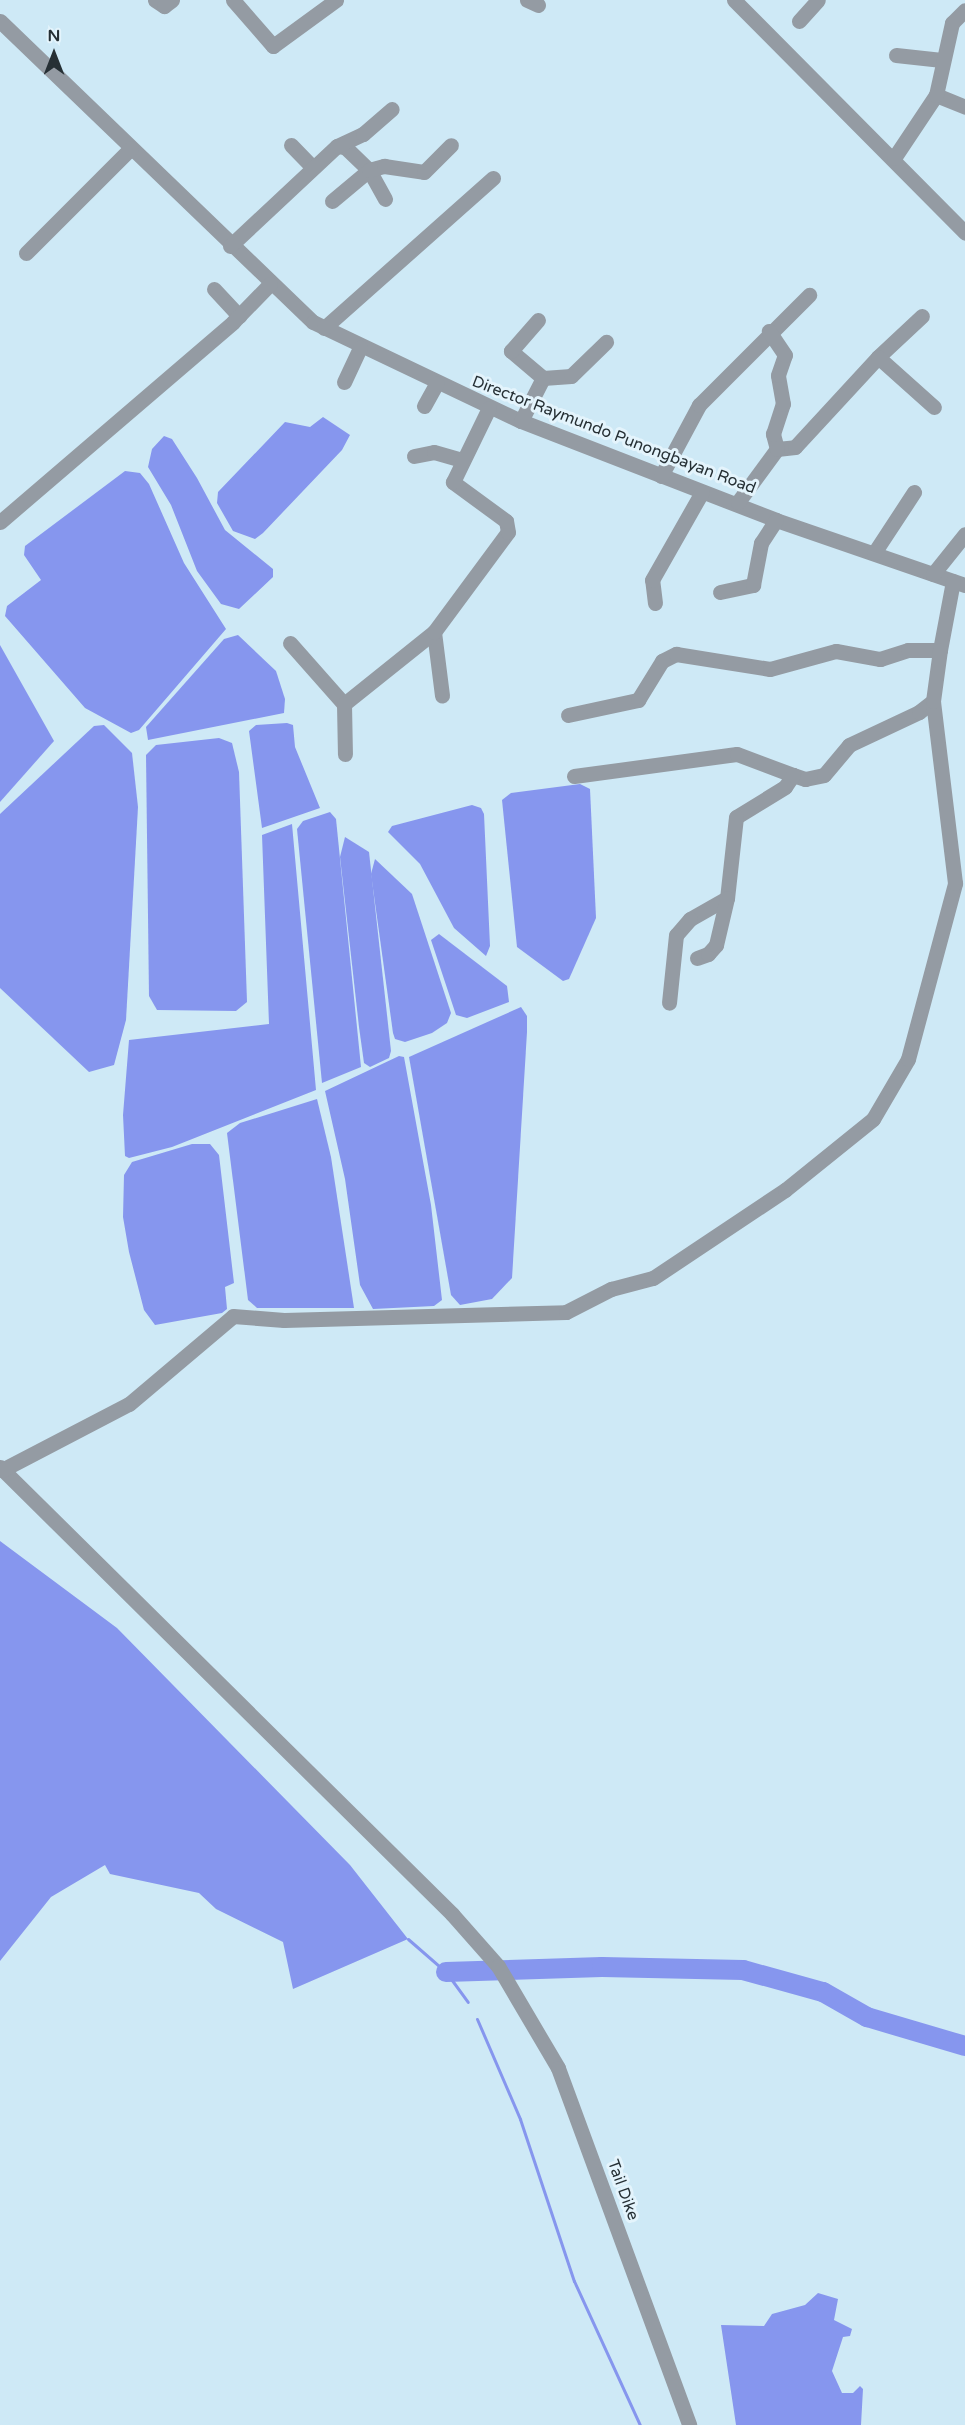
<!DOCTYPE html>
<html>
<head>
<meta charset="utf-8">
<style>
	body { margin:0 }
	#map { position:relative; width:965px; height:2425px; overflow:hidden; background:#cee9f6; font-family:"Varela Round",sans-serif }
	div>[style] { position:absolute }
	.water>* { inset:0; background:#8696ee }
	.stream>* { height:3px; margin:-1.5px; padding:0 1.5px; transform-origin:1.5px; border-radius:1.5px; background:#8696ee }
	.river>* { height:20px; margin:-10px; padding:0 10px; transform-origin:10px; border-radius:10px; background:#8696ee }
	.minor>* { height:15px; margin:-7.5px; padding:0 7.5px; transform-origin:7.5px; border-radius:7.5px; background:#949ba3 }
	span { translate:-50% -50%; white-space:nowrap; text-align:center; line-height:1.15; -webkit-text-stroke:6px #e4f4fc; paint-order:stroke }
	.street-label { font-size:16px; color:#263035 }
	.north { position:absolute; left:24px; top:24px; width:60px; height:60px; -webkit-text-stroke:4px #e4f4fc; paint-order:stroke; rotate:0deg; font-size:16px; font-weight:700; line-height:24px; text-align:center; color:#263035 }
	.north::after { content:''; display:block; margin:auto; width:21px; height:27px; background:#263035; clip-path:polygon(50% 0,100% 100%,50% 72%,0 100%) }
</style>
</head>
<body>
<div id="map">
	<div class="water">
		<i style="clip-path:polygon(323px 417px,350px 435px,342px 450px,263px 533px,255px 539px,233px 531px,217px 503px,218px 492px,285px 422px,310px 427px)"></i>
		<i style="clip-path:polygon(164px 436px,172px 439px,197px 478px,225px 530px,273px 569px,273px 577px,239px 609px,221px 604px,197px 571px,171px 505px,148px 467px,152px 449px)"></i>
		<i style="clip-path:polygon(125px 471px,140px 473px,149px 484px,184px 563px,226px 629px,139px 730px,131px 733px,85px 708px,5px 616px,7px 606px,41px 580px,24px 555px,25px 546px)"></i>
		<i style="clip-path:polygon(238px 635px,276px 671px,285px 699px,284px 713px,148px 740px,146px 727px,224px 639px)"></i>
		<i style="clip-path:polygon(0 645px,54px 741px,0 802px)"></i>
		<i style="clip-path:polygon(287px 723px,293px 725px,295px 747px,320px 808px,262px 828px,249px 731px,256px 725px)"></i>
		<i style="clip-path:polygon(104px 725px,132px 753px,138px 807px,126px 1020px,114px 1065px,89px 1072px,0 988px,0 814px,94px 726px)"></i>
		<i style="clip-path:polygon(219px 738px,232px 743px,239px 772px,247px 1002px,236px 1011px,157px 1010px,149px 996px,146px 755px,156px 745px)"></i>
		<i style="clip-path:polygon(580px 784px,590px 789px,596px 918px,569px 979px,563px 981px,517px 947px,502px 800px,511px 793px)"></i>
		<i style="clip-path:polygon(472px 805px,481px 808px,484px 814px,490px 946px,486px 956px,454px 928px,420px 864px,388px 832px,392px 826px)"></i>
		<i style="clip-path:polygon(330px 812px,336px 819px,361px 1067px,322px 1083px,297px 829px,303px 821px)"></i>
		<i style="clip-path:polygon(292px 824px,316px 1090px,172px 1147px,129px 1158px,125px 1156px,123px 1115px,129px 1040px,269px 1024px,262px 835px)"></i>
		<i style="clip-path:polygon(345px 837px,369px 852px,391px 1051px,389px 1058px,370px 1067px,364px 1063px,359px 1027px,340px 857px)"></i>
		<i style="clip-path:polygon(375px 859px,412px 894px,451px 1013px,447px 1023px,432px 1033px,405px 1042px,395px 1039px,393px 1033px,371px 874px)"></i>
		<i style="clip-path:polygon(439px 934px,507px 986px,509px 1002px,467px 1018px,456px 1015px,431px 940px)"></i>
		<i style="clip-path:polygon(521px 1007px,527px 1016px,527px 1032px,512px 1278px,492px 1299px,460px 1305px,451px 1295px,409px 1057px)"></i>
		<i style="clip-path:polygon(399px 1056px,404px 1057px,431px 1205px,442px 1300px,434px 1306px,373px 1309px,360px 1285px,345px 1179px,325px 1091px)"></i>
		<i style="clip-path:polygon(317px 1099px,331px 1157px,354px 1308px,257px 1308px,248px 1300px,227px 1133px,240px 1123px)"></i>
		<i style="clip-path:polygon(192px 1144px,210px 1144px,219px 1155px,234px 1283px,225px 1287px,227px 1309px,222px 1313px,155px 1325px,144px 1310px,129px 1252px,123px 1217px,124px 1175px,132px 1162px)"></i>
		<i style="clip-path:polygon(0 1541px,117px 1628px,350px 1865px,408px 1939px,293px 1989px,283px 1942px,216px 1909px,199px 1893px,110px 1874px,105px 1865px,51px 1897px,0 1961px)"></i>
		<i style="clip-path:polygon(818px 2293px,838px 2299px,834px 2320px,852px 2329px,850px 2336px,843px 2337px,832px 2371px,842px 2393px,853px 2393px,860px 2386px,863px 2389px,861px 2425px,736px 2425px,721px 2325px,764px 2326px,772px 2314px,805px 2305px)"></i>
	</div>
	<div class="stream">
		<i style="left:408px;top:1939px;width:50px;rotate:41deg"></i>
		<i style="left:446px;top:1972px;width:37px;rotate:54deg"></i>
		<i style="left:477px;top:2019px;width:109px;rotate:66.7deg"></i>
		<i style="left:520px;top:2119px;width:171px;rotate:71.6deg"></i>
		<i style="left:574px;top:2281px;width:158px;rotate:65.4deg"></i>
	</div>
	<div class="river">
		<i style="left:446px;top:1972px;width:156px;rotate:-1.8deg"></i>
		<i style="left:602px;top:1967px;width:141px;rotate:1.2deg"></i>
		<i style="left:743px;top:1970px;width:83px;rotate:15.4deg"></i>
		<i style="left:823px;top:1992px;width:51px;rotate:29.6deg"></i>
		<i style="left:867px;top:2017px;width:102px;rotate:16.5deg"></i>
	</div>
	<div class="minor">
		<i style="left:155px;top:0;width:11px;rotate:34deg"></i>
		<i style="left:164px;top:6px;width:10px;rotate:-37deg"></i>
		<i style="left:233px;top:0;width:61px;rotate:49deg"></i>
		<i style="left:273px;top:46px;width:78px;rotate:-36.1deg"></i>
		<i style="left:527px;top:0;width:12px;rotate:24deg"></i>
		<i style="left:734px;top:0;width:328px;rotate:45.2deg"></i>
		<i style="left:0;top:21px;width:434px;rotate:43.9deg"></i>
		<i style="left:313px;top:322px;width:230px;rotate:25.5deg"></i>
		<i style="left:521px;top:421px;width:274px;rotate:21.2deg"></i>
		<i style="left:776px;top:520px;width:200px;rotate:19deg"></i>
		<i style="left:799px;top:21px;width:28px;rotate:-48deg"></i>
		<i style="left:896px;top:55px;width:46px;rotate:6.2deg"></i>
		<i style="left:936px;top:95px;width:31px;rotate:22deg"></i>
		<i style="left:291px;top:145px;width:30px;rotate:46deg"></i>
		<i style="left:337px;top:146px;width:8px;rotate:7deg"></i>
		<i style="left:345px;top:147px;width:33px;rotate:44deg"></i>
		<i style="left:369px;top:170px;width:33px;rotate:61deg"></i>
		<i style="left:894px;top:158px;width:76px;rotate:-56.3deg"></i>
		<i style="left:936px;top:95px;width:74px;rotate:-77.5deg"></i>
		<i style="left:952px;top:23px;width:18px;rotate:-45deg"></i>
		<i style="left:332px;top:201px;width:48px;rotate:-40deg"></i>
		<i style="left:369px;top:170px;width:16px;rotate:-15deg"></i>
		<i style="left:384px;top:166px;width:40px;rotate:8.5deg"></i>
		<i style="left:424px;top:172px;width:38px;rotate:-45deg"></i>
		<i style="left:230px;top:246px;width:146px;rotate:-43.1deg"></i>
		<i style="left:337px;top:146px;width:29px;rotate:-25deg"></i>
		<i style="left:363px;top:134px;width:38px;rotate:-41deg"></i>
		<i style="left:26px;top:253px;width:148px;rotate:-45deg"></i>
		<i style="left:214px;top:289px;width:37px;rotate:47deg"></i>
		<i style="left:324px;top:328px;width:226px;rotate:-41.6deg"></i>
		<i style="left:878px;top:357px;width:60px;rotate:-43deg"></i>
		<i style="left:543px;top:378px;width:28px;rotate:-4deg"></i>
		<i style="left:571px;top:376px;width:49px;rotate:-44.2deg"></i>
		<i style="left:344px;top:382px;width:38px;rotate:-65deg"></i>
		<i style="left:424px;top:406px;width:26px;rotate:-61deg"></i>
		<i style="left:521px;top:421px;width:48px;rotate:-62.9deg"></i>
		<i style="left:543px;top:378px;width:42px;rotate:-139.8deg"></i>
		<i style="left:511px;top:351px;width:41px;rotate:-48.9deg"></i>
		<i style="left:777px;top:449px;width:18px;rotate:-6deg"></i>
		<i style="left:795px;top:447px;width:122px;rotate:-47.3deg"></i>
		<i style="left:878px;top:357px;width:75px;rotate:41.8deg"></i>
		<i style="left:414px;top:456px;width:20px;rotate:-11deg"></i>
		<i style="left:434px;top:452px;width:29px;rotate:16deg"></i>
		<i style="left:661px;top:476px;width:81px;rotate:-61.8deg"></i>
		<i style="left:699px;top:405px;width:156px;rotate:-45deg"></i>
		<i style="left:738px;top:502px;width:66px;rotate:-53.7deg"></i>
		<i style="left:777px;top:449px;width:16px;rotate:-105deg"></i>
		<i style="left:773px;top:434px;width:32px;rotate:-72deg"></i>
		<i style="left:783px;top:404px;width:29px;rotate:-100deg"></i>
		<i style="left:778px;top:375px;width:21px;rotate:-71deg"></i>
		<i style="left:785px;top:355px;width:29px;rotate:-124deg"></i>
		<i style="left:0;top:522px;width:307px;rotate:-40.6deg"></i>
		<i style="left:233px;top:322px;width:53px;rotate:-45.8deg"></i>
		<i style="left:874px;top:553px;width:73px;rotate:-56.7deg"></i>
		<i style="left:933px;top:574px;width:51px;rotate:-51.3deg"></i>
		<i style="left:720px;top:592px;width:34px;rotate:-12deg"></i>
		<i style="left:753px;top:585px;width:43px;rotate:-79.2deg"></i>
		<i style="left:761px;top:543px;width:27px;rotate:-57deg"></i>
		<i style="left:655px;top:603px;width:23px;rotate:-97deg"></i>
		<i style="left:652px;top:580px;width:101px;rotate:-60.4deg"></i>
		<i style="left:434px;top:632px;width:64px;rotate:82.8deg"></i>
		<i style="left:290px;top:643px;width:81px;rotate:48.5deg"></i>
		<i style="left:344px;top:704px;width:115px;rotate:-38.7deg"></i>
		<i style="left:434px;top:632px;width:124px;rotate:-53.5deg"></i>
		<i style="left:508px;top:532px;width:11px;rotate:-100deg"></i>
		<i style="left:506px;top:521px;width:66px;rotate:-143.7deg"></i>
		<i style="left:453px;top:482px;width:82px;rotate:-64.1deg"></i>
		<i style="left:344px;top:704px;width:50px;rotate:88.9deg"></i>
		<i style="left:568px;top:715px;width:72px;rotate:-12.1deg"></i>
		<i style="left:638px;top:700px;width:46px;rotate:-58.4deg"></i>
		<i style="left:662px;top:661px;width:16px;rotate:-27deg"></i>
		<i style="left:676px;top:654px;width:95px;rotate:9.1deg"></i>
		<i style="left:770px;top:669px;width:68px;rotate:-15.3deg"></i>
		<i style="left:836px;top:651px;width:45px;rotate:10.3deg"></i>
		<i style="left:880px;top:659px;width:29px;rotate:-18deg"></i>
		<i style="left:908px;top:650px;width:32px"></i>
		<i style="left:940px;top:650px;width:70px;rotate:-79.3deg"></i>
		<i style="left:793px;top:775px;width:13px;rotate:18deg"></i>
		<i style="left:805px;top:779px;width:19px;rotate:-12deg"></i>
		<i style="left:824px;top:775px;width:39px;rotate:-50deg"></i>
		<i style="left:849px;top:745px;width:77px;rotate:-25.2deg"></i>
		<i style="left:919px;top:712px;width:18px;rotate:-38deg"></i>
		<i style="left:574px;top:776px;width:164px;rotate:-7.7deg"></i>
		<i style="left:737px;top:754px;width:60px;rotate:20.6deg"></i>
		<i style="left:793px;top:775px;width:14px;rotate:124deg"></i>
		<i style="left:785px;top:787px;width:57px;rotate:148.5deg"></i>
		<i style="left:736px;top:817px;width:81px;rotate:96.3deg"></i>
		<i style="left:727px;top:898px;width:43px;rotate:150.4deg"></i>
		<i style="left:690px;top:919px;width:21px;rotate:131deg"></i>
		<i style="left:676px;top:935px;width:68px;rotate:95.9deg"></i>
		<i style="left:697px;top:958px;width:12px;rotate:-20deg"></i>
		<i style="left:708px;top:954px;width:12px;rotate:-48deg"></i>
		<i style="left:716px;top:945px;width:48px;rotate:-76.8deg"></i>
		<i style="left:0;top:1467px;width:636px;rotate:44.68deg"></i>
		<i style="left:452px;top:1914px;width:69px;rotate:48.5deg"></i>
		<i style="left:498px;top:1966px;width:118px;rotate:59.5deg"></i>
		<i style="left:558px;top:2068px;width:380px;rotate:69.8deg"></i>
		<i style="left:2px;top:1470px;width:143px;rotate:-27.5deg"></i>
		<i style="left:129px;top:1404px;width:136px;rotate:-40.2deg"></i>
		<i style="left:233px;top:1316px;width:51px;rotate:4.5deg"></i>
		<i style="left:284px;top:1320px;width:282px;rotate:-1.6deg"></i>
		<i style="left:566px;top:1312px;width:51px;rotate:-27.1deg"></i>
		<i style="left:611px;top:1289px;width:43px;rotate:-14.7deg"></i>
		<i style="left:653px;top:1278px;width:159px;rotate:-33.7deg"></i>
		<i style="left:785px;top:1190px;width:113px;rotate:-38.9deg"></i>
		<i style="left:873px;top:1119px;width:69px;rotate:-59.7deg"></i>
		<i style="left:908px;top:1059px;width:182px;rotate:-75deg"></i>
		<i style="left:955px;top:883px;width:183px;rotate:-96.9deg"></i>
		<i style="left:933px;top:701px;width:51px;rotate:-82.2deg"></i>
	</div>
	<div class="street-label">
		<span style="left:614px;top:435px;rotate:21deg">Director Raymundo Punongbayan Road</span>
		<span style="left:623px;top:2190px;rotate:70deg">Tail Dike</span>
	</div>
	<div class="north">N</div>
</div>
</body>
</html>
